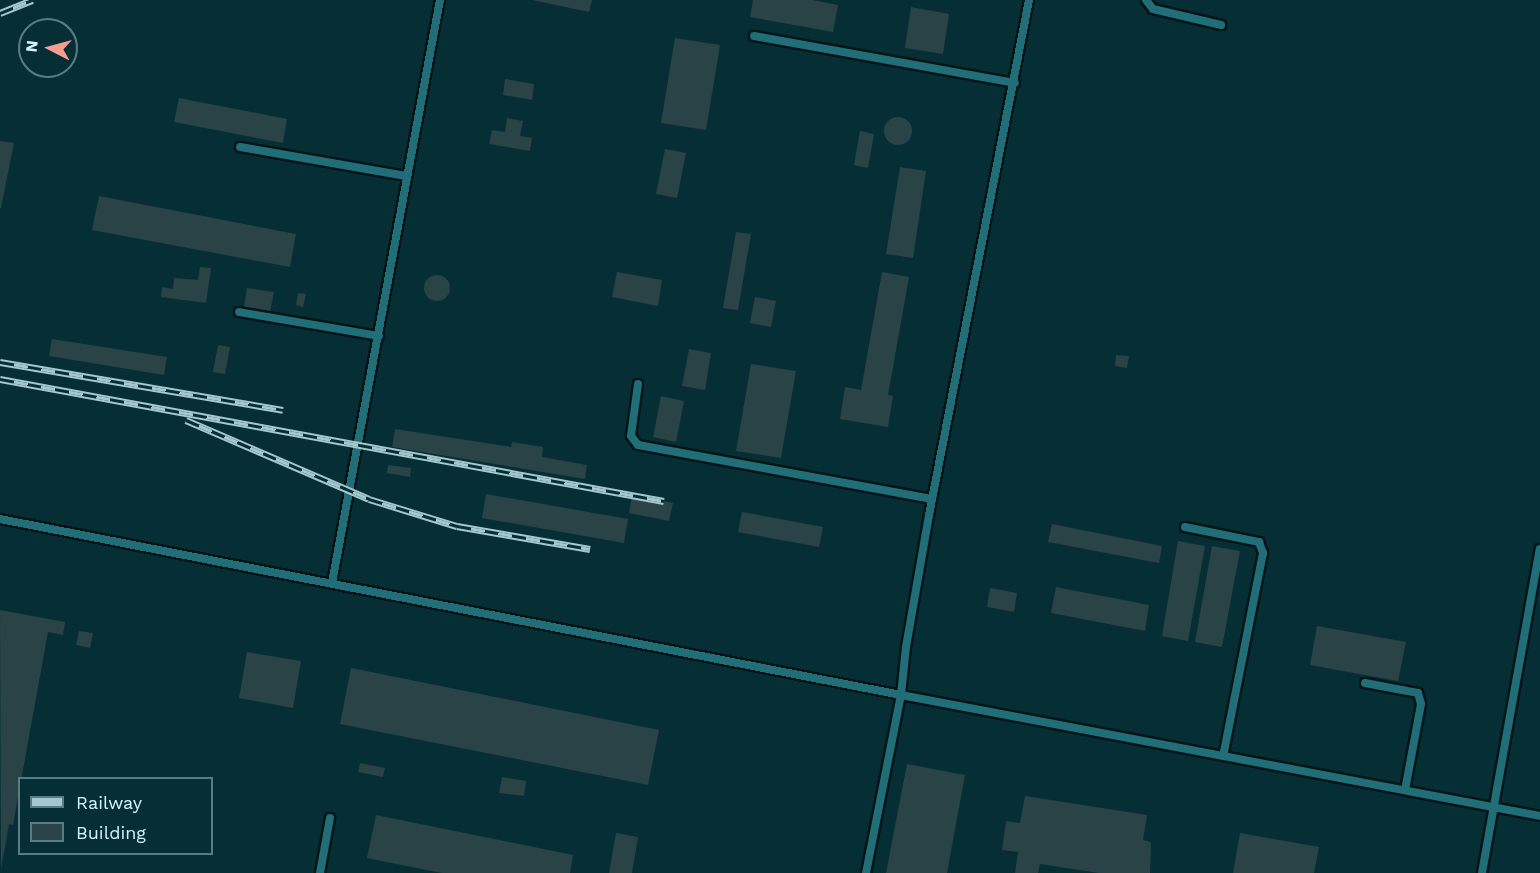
<!DOCTYPE html>
<html>
<head>
<meta charset="utf-8">
<style>
	body { margin:0 }
	#map { position:relative; width:1540px; height:873px; overflow:hidden; background:#062f35; font-family:"Work Sans",sans-serif }
	div>[style] { position:absolute }
	.building>* { inset:0; background:#294347 }
	.round { border-radius:50% }
	.roads { filter:drop-shadow(2px 0 #011519) drop-shadow(-2px 0 #011519) drop-shadow(0 2px #011519) drop-shadow(0 -2px #011519) }
	.service>* { height:8px; margin:-4px; padding:0 4px; transform-origin:4px; border-radius:4px; background:#216d78 }
	.rail>* { height:7px; margin-top:-3.5px; transform-origin:0; background:repeating-linear-gradient(90deg,#062f35 0 14px,#a4c8ce 0 28px); box-sizing:border-box; border-block:2px solid #a4c8ce }
	span { translate:-50% -50%; white-space:nowrap; text-align:center; line-height:1.15; -webkit-text-stroke:4.5px #062f35; paint-order:stroke }
	.legend { position:absolute; left:18px; top:777px; width:195px; height:78px; box-sizing:border-box; background:#062f35; border:2px solid #587e84; margin:0; padding:8px 10px; list-style:none; font-size:18px; color:#d2f5fb }
	.legend li { display:flex; align-items:center; gap:12px; height:30px }
	.legend b { width:30px; border:2px solid #587e84 }
	.north { position:absolute; left:18px; top:18px; width:60px; height:60px; box-sizing:border-box; background:#062f35; border:2px solid #587e84; border-radius:50%; rotate:276deg; font-size:16px; font-weight:700; line-height:24px; text-align:center; color:#d2f5fb }
	.north::after { content:''; display:block; margin:auto; width:21px; height:27px; background:#f59d8f; clip-path:polygon(50% 0,100% 100%,50% 72%,0 100%) }
</style>
</head>
<body>
<div id="map">
	<div class="building">
		<i style="clip-path:polygon(532px 0,592px 0,589px 12px)"></i>
		<i style="clip-path:polygon(753px 0,812px 0,838px 5px,833px 32px,750px 17px)"></i>
		<i style="clip-path:polygon(911px 7px,949px 14px,943px 54px,905px 48px)"></i>
		<i style="clip-path:polygon(675px 38px,720px 45px,706px 130px,661px 123px)"></i>
		<i style="clip-path:polygon(505px 79px,534px 84px,532px 100px,503px 95px)"></i>
		<i style="clip-path:polygon(179px 98px,287px 119px,283px 143px,174px 122px)"></i>
		<i class="round" style="left:884px;top:117px;width:28px;height:28px"></i>
		<i style="clip-path:polygon(507px 118px,523px 121px,520px 136px,532px 138px,530px 151px,489px 144px,492px 130px,505px 132px)"></i>
		<i style="clip-path:polygon(860px 131px,874px 134px,868px 168px,854px 165px)"></i>
		<i style="clip-path:polygon(0 141px,14px 143px,1px 208px,0 208px)"></i>
		<i style="clip-path:polygon(665px 149px,686px 153px,677px 198px,656px 194px)"></i>
		<i style="clip-path:polygon(900px 167px,926px 171px,913px 258px,886px 254px)"></i>
		<i style="clip-path:polygon(99px 196px,296px 234px,290px 267px,92px 230px)"></i>
		<i style="clip-path:polygon(736px 232px,751px 234px,738px 310px,723px 308px)"></i>
		<i style="clip-path:polygon(200px 267px,211px 268px,206px 303px,161px 297px,162px 287px,173px 289px,174px 278px,198px 280px)"></i>
		<i style="clip-path:polygon(617px 272px,662px 280px,658px 306px,612px 297px)"></i>
		<i style="clip-path:polygon(882px 272px,909px 277px,888px 395px,893px 396px,888px 427px,840px 419px,845px 387px,861px 390px)"></i>
		<i class="round" style="left:424px;top:275px;width:26px;height:26px"></i>
		<i style="clip-path:polygon(247px 288px,274px 292px,270px 312px,244px 307px)"></i>
		<i style="clip-path:polygon(298px 293px,306px 294px,303px 307px,296px 305px)"></i>
		<i style="clip-path:polygon(755px 297px,776px 301px,771px 327px,750px 323px)"></i>
		<i style="clip-path:polygon(52px 339px,167px 357px,164px 375px,49px 356px)"></i>
		<i style="clip-path:polygon(218px 345px,230px 347px,225px 374px,213px 372px)"></i>
		<i style="clip-path:polygon(689px 349px,711px 353px,705px 390px,682px 386px)"></i>
		<i style="clip-path:polygon(1116px 355px,1129px 356px,1127px 368px,1115px 366px)"></i>
		<i style="clip-path:polygon(751px 364px,796px 371px,781px 458px,736px 451px)"></i>
		<i style="clip-path:polygon(661px 396px,684px 401px,676px 442px,653px 437px)"></i>
		<i style="clip-path:polygon(395px 429px,511px 447px,512px 442px,543px 447px,542px 457px,587px 465px,585px 479px,392px 447px)"></i>
		<i style="clip-path:polygon(388px 465px,411px 468px,410px 477px,387px 473px)"></i>
		<i style="clip-path:polygon(486px 494px,628px 519px,624px 543px,482px 518px)"></i>
		<i style="clip-path:polygon(632px 495px,673px 503px,669px 521px,629px 513px)"></i>
		<i style="clip-path:polygon(742px 512px,823px 527px,819px 547px,738px 532px)"></i>
		<i style="clip-path:polygon(1052px 524px,1162px 546px,1159px 563px,1048px 542px)"></i>
		<i style="clip-path:polygon(1178px 541px,1205px 546px,1188px 641px,1162px 636px)"></i>
		<i style="clip-path:polygon(1212px 546px,1240px 551px,1222px 647px,1195px 642px)"></i>
		<i style="clip-path:polygon(1056px 587px,1149px 605px,1145px 631px,1051px 613px)"></i>
		<i style="clip-path:polygon(990px 588px,1017px 593px,1014px 612px,987px 607px)"></i>
		<i style="clip-path:polygon(0 610px,65px 622px,63px 635px,48px 632px,13px 825px,9px 824px,1px 869px)"></i>
		<i style="clip-path:polygon(1317px 626px,1406px 642px,1398px 681px,1310px 665px)"></i>
		<i style="clip-path:polygon(79px 631px,93px 633px,90px 648px,76px 645px)"></i>
		<i style="clip-path:polygon(247px 652px,301px 661px,293px 708px,239px 698px)"></i>
		<i style="clip-path:polygon(351px 668px,659px 730px,648px 785px,340px 724px)"></i>
		<i style="clip-path:polygon(360px 763px,385px 768px,383px 777px,358px 772px)"></i>
		<i style="clip-path:polygon(907px 764px,965px 775px,947px 873px,886px 873px)"></i>
		<i style="clip-path:polygon(502px 777px,526px 781px,524px 796px,499px 793px)"></i>
		<i style="clip-path:polygon(1025px 796px,1147px 815px,1143px 840px,1151px 842px,1150px 873px,1099px 873px,1040px 864px,1038px 873px,1015px 873px,1018px 852px,1002px 850px,1006px 821px,1020px 823px)"></i>
		<i style="clip-path:polygon(376px 815px,573px 855px,570px 873px,442px 873px,367px 858px)"></i>
		<i style="clip-path:polygon(616px 833px,638px 837px,632px 873px,609px 873px)"></i>
		<i style="clip-path:polygon(1240px 833px,1319px 847px,1314px 873px,1233px 873px)"></i>
	</div>
	<div class="roads">
		<div class="service">
			<i style="left:1146px;top:0;width:11px;rotate:52deg"></i>
			<i style="left:1153px;top:9px;width:70px;rotate:13.2deg"></i>
			<i style="left:754px;top:36px;width:265px;rotate:10.2deg"></i>
			<i style="left:240px;top:147px;width:169px;rotate:9.9deg"></i>
			<i style="left:239px;top:312px;width:142px;rotate:9.7deg"></i>
			<i style="left:638px;top:384px;width:52px;rotate:97.7deg"></i>
			<i style="left:631px;top:436px;width:11px;rotate:52deg"></i>
			<i style="left:638px;top:445px;width:299px;rotate:10.4deg"></i>
			<i style="left:0;top:519px;width:918px;rotate:11.05deg"></i>
			<i style="left:901px;top:695px;width:650px;rotate:10.72deg"></i>
			<i style="left:1185px;top:527px;width:76px;rotate:11.5deg"></i>
			<i style="left:1259px;top:542px;width:12px;rotate:70deg"></i>
			<i style="left:1263px;top:553px;width:207px;rotate:101.1deg"></i>
			<i style="left:332px;top:583px;width:593px;rotate:-79.51deg"></i>
			<i style="left:1365px;top:683px;width:54px;rotate:10.7deg"></i>
			<i style="left:1418px;top:693px;width:11px;rotate:75deg"></i>
			<i style="left:1421px;top:704px;width:87px;rotate:100.5deg"></i>
			<i style="left:320px;top:873px;width:56px;rotate:-79.7deg"></i>
			<i style="left:866px;top:873px;width:181px;rotate:-78.9deg"></i>
			<i style="left:901px;top:695px;width:48px;rotate:-84.1deg"></i>
			<i style="left:906px;top:647px;width:134px;rotate:-80.1deg"></i>
			<i style="left:929px;top:515px;width:525px;rotate:-79.01deg"></i>
			<i style="left:1482px;top:873px;width:329px;rotate:-79.9deg"></i>
		</div>
	</div>
	<div class="rail">
		<i style="left:0;top:13px;width:35px;rotate:-22deg"></i>
		<i style="left:0;top:362px;width:287px;rotate:9.6deg"></i>
		<i style="left:0;top:379px;width:675px;rotate:10.41deg"></i>
		<i style="left:186px;top:420px;width:199px;rotate:23.3deg"></i>
		<i style="left:369px;top:499px;width:92px;rotate:17.1deg"></i>
		<i style="left:457px;top:526px;width:135px;rotate:9.8deg"></i>
	</div>
	<ul class="legend">
	<li><b style="height:8px;background:#a4c8ce"></b>Railway</li>
	<li><b style="height:16px;background:#294347"></b>Building</li>
	</ul>
	<div class="north">N</div>
</div>
</body>
</html>
